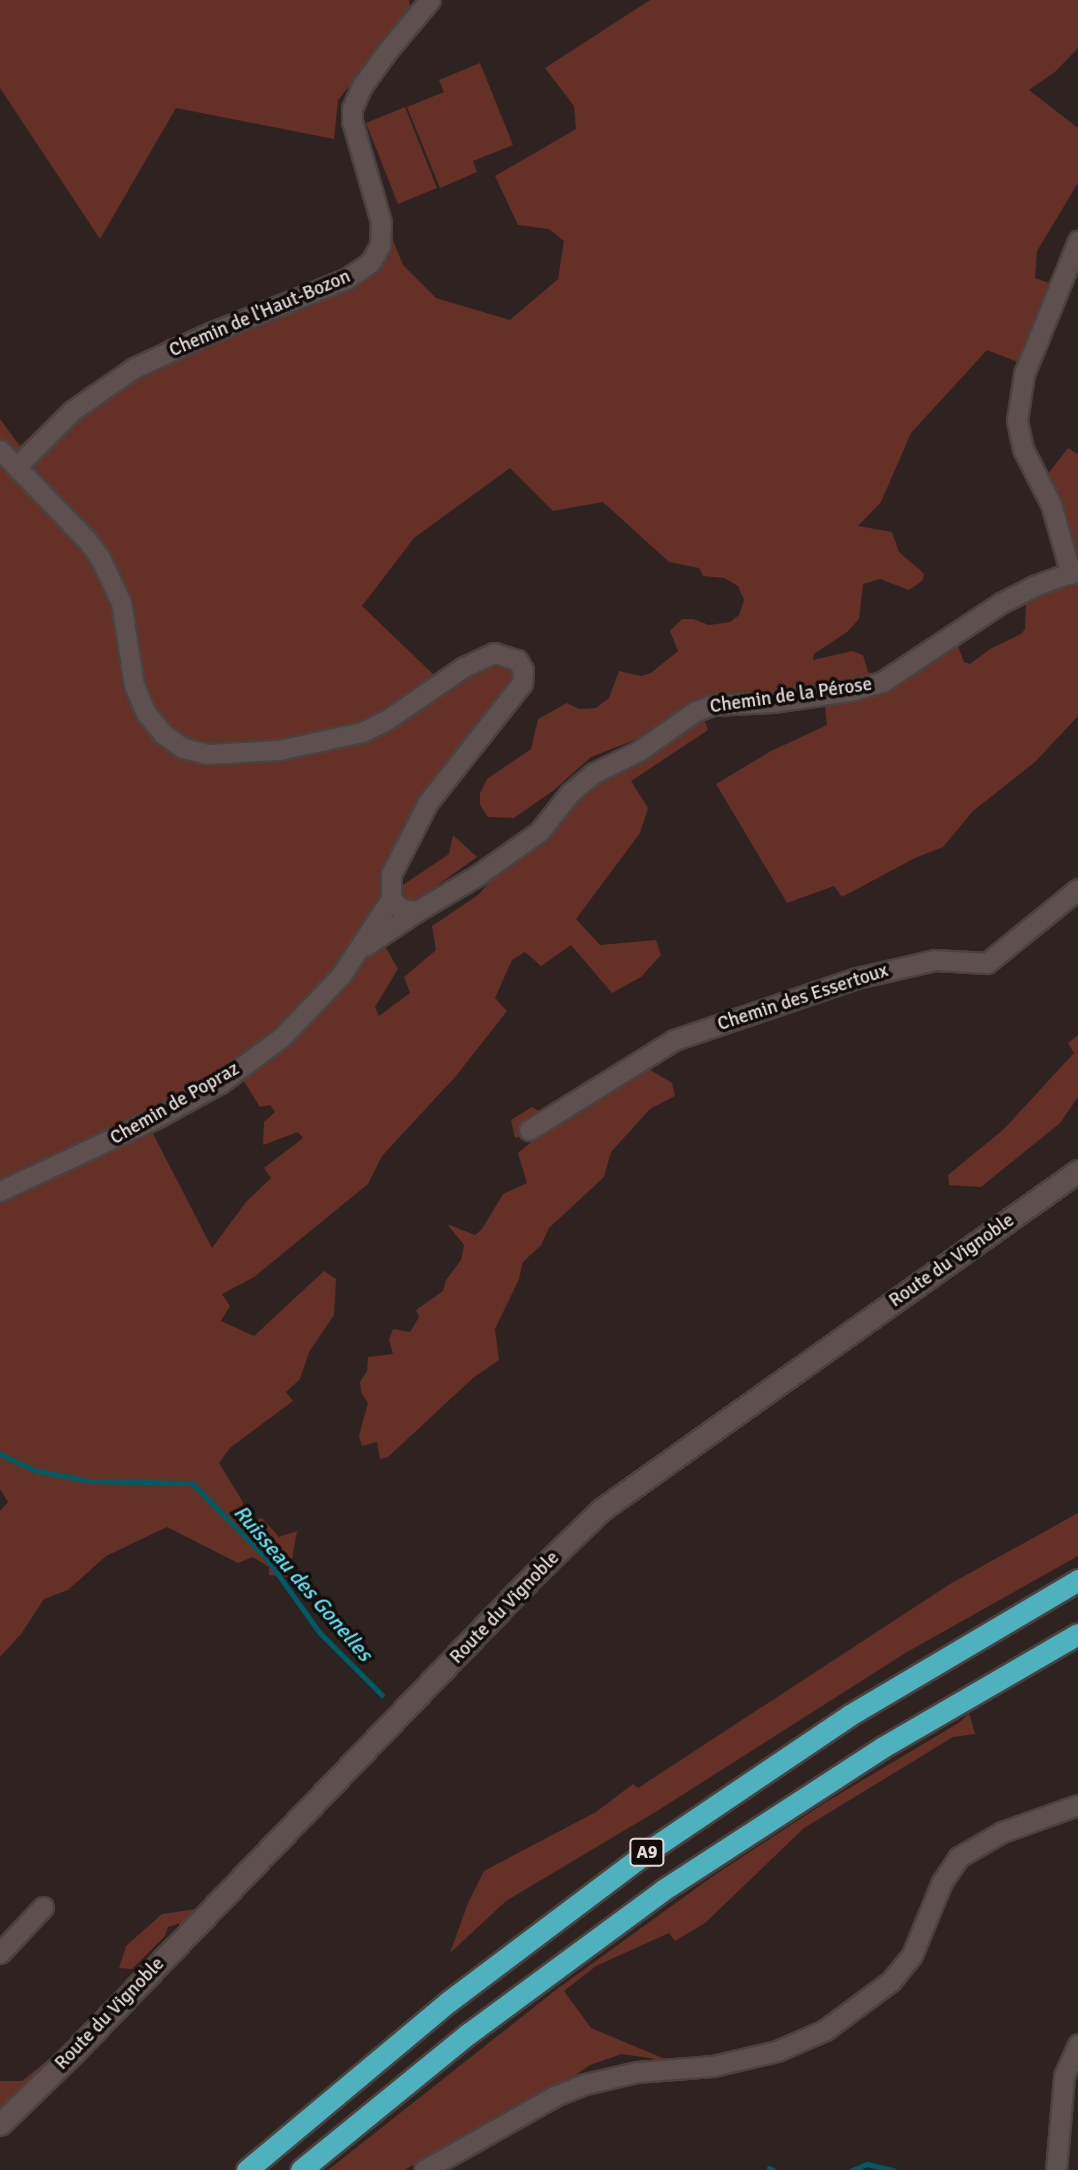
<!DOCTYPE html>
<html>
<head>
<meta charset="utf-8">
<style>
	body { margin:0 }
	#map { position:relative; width:1078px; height:2170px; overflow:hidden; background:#2e2320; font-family:Signika,sans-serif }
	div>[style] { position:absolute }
	.green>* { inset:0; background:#653026 }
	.stream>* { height:5px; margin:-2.5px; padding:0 2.5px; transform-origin:2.5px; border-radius:2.5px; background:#005c64 }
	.roads { filter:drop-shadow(2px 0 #4b4240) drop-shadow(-2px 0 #4b4240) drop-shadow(0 2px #4b4240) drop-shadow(0 -2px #4b4240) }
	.street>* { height:19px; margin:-9.5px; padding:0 9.5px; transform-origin:9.5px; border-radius:9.5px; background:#5d504e }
	.secondary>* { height:21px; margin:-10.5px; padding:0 10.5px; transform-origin:10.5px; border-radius:10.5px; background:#5d504e }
	.highway>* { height:21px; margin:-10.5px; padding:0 10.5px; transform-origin:10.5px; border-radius:10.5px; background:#4db2bd }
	span { translate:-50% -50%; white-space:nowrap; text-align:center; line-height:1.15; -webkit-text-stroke:7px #120d0c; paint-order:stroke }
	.shield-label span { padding:2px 5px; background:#120d0c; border:2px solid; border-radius:5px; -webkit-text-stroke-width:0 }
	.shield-label { font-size:18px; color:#e1dad8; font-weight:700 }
	.street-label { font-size:19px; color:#e1dad8 }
	.water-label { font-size:21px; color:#5cebfa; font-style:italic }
</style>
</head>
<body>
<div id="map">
	<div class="green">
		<i style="clip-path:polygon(0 0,409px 0,411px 11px,338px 100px,334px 139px,176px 108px,100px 239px,0 88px)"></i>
		<i style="clip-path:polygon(evenodd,650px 0,1078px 0,1078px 48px,1056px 71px,1029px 90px,1078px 128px,1078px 183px,1037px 251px,1035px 278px,1064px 288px,1031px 373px,1018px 362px,987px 350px,911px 433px,881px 502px,858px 526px,892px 532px,899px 552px,920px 570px,924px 574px,923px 580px,909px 590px,880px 579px,863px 584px,859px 619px,847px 632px,814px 654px,813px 660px,852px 651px,863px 655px,868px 672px,873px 674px,888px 665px,956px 641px,964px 662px,970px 664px,990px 649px,1021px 634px,1025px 629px,1026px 604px,1031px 594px,1077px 576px,1047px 475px,1068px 448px,1078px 454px,1078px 716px,1035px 762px,973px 811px,943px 847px,915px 858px,842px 897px,834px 886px,787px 903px,716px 784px,771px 751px,827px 725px,824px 698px,687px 705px,642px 737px,591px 757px,554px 790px,514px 818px,488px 817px,480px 805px,480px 793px,487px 779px,531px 749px,538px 719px,567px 703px,579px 709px,596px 708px,609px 698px,619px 671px,641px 676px,651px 673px,678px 651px,670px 631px,682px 619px,693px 619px,709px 625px,730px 622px,739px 615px,744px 600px,738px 586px,724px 578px,703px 576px,699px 568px,669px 562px,603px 502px,553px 511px,510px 468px,414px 538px,362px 606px,435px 676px,500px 642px,522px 656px,532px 672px,433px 801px,397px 871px,400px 887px,449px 854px,453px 835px,477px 857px,404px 909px,381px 939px,398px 969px,375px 1007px,379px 1016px,410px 993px,404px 977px,436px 950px,432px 926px,478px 895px,539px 826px,591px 777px,702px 713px,708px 730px,631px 781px,648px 808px,640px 833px,576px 919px,600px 945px,656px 940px,661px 955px,641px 977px,612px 993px,571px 945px,541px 966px,525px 952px,512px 960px,495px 998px,507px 1011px,456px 1076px,382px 1156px,368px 1184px,254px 1277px,222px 1294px,230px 1306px,221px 1321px,254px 1336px,324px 1271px,336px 1279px,334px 1315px,309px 1352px,300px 1379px,286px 1392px,293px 1401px,230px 1448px,219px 1463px,243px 1502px,241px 1526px,262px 1518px,279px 1537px,297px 1531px,289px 1577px,269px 1575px,269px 1567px,253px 1557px,238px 1563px,167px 1527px,106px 1556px,68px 1590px,44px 1599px,21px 1634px,0 1657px,0 1511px,8px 1502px,0 1489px,0 419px,20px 446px,84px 388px,167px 339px,313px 299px,371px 269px,386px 223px,403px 265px,436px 298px,510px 320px,558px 279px,564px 241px,549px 229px,518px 225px,495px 176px,576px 129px,574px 106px,545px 68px,650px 0,240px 1075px,260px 1107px,270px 1105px,275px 1112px,264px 1122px,263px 1145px,298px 1132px,303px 1138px,264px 1168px,271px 1178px,246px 1202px,212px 1248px,149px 1126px,240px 1075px)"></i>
		<i style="clip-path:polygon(480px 63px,513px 145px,473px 161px,477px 172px,440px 188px,407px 107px,444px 92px,439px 80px)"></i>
		<i style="clip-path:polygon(405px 107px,437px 188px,398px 204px,366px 123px)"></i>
		<i style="clip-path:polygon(1078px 1035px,1078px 1097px,1060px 1123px,981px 1187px,949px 1185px,948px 1175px,1004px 1129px,1074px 1053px,1068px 1043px)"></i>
		<i style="clip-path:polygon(644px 1066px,672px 1083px,675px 1096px,650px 1109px,611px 1152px,604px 1177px,549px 1228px,541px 1245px,523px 1262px,519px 1279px,495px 1329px,499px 1360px,473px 1378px,388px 1457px,380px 1459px,377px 1442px,362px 1446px,359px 1436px,368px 1403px,361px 1392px,360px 1382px,367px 1371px,368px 1357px,393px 1354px,389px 1340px,393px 1329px,410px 1332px,419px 1317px,416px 1310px,443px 1291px,446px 1280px,461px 1260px,464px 1245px,447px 1224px,475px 1235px,482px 1229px,503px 1194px,527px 1183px,518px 1153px,537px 1137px,526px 1134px,515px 1138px,511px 1120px,532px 1107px,556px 1121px,576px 1107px,608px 1093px)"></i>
		<i style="clip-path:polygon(1078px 1513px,1078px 1556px,907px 1652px,657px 1811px,506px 1901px,450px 1953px,468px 1903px,484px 1871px,596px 1812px,633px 1784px,638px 1788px,950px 1584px)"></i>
		<i style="clip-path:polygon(969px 1713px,975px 1734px,953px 1737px,804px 1828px,705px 1923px,675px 1941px,669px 1933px,596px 1966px,564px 1991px,591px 2028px,670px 2061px,622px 2054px,590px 2065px,560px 2086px,404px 2170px,328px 2170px,557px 1989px,713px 1876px,826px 1802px,960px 1722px)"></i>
		<i style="clip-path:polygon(203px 1908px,187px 1921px,168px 1927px,165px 1936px,132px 1969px,119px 1968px,126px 1946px,162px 1914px)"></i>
		<i style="clip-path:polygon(58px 2052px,66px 2053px,0 2114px,0 2081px,22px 2081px)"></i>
	</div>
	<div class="stream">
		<i style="left:0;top:1454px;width:38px;rotate:25deg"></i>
		<i style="left:34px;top:1470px;width:56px;rotate:11.3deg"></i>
		<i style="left:89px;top:1481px;width:103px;rotate:1.1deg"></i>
		<i style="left:192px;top:1483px;width:107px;rotate:45.4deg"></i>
		<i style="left:267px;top:1559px;width:90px;rotate:54.5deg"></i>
		<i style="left:319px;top:1632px;width:89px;rotate:45deg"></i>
		<i style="left:769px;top:2168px;width:4px;rotate:27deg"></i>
		<i style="left:852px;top:2170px;width:16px;rotate:-22deg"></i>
		<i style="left:867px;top:2164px;width:27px;rotate:13deg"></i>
	</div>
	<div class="roads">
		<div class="street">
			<i style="left:0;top:450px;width:125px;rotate:46deg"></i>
			<i style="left:87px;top:540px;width:22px;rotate:54deg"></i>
			<i style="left:100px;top:558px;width:49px;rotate:64.5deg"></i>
			<i style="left:121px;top:602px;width:84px;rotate:81.1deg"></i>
			<i style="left:134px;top:685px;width:30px;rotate:67deg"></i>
			<i style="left:146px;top:713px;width:27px;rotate:51deg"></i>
			<i style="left:163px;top:734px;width:24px;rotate:35deg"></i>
			<i style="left:183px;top:748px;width:25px;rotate:14deg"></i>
			<i style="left:207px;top:754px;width:72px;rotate:-3.2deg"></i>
			<i style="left:279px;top:750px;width:85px;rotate:-12.2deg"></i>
			<i style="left:362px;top:732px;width:25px;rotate:-26deg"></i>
			<i style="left:385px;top:721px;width:96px;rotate:-34.4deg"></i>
			<i style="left:464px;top:667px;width:33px;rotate:-25deg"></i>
			<i style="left:494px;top:653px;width:24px;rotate:17deg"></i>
			<i style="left:517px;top:660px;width:12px;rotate:59deg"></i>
			<i style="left:523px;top:670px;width:13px;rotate:94deg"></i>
			<i style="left:522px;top:683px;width:152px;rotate:128.3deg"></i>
			<i style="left:428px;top:802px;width:81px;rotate:117.2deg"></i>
			<i style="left:391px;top:874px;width:25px;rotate:90deg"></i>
			<i style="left:391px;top:899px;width:14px;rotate:45deg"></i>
			<i style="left:401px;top:909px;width:16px;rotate:7deg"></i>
			<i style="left:417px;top:911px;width:71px;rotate:-30.5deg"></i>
			<i style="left:478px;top:875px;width:75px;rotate:-35.2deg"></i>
			<i style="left:539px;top:832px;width:50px;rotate:-51.5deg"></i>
			<i style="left:570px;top:793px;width:31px;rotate:-40deg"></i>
			<i style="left:594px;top:773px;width:50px;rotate:-26.1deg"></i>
			<i style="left:639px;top:751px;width:67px;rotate:-35.3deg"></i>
			<i style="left:694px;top:712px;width:19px;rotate:-21deg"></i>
			<i style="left:712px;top:705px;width:60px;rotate:-2.9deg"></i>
			<i style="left:772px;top:702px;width:84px;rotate:-8.2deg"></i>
			<i style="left:855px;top:690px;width:28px;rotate:-17deg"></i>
			<i style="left:882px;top:682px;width:143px;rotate:-33.6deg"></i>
			<i style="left:1001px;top:603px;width:37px;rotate:-27deg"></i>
			<i style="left:1034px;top:586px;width:47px;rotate:-20deg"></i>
			<i style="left:17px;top:466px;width:78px;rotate:-45deg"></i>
			<i style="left:72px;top:411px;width:75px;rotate:-34.7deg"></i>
			<i style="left:134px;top:368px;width:84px;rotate:-24.7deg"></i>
			<i style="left:210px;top:333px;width:146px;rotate:-21.7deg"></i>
			<i style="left:346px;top:279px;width:29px;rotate:-34deg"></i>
			<i style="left:370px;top:263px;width:20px;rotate:-60deg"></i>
			<i style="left:380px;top:246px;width:24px;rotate:-88deg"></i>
			<i style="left:381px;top:222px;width:105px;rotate:-106deg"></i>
			<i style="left:352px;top:121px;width:12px;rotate:-90deg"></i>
			<i style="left:352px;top:109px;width:25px;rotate:-67deg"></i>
			<i style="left:362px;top:86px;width:44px;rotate:-54.2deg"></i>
			<i style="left:388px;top:50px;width:65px;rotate:-50deg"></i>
			<i style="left:1071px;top:574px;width:73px;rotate:-105.9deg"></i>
			<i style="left:1051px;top:504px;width:62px;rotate:-117deg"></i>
			<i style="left:1023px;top:449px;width:30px;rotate:-102deg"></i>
			<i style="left:1017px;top:420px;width:47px;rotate:-81.3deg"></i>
			<i style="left:1024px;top:374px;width:144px;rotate:-67.9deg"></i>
			<i style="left:365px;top:946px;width:63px;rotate:-33.9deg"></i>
			<i style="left:529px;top:1130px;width:171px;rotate:-31.8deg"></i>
			<i style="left:674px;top:1040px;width:193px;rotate:-18.7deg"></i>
			<i style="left:857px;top:978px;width:80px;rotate:-13deg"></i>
			<i style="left:935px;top:960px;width:52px;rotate:3.3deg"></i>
			<i style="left:987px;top:963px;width:117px;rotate:-39.1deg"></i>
			<i style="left:0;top:1191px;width:177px;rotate:-25.1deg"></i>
			<i style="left:160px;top:1116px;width:68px;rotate:-28.8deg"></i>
			<i style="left:220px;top:1083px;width:77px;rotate:-36.6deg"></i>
			<i style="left:282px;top:1037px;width:86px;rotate:-46.4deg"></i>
			<i style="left:341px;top:975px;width:91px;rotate:-56.7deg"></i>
			<i style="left:0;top:1953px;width:63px;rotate:-46.9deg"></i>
			<i style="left:424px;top:2170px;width:150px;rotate:-29.5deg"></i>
			<i style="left:555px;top:2096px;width:32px;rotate:-22deg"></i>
			<i style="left:585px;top:2084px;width:53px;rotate:-13deg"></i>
			<i style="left:637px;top:2072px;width:76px;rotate:-4.5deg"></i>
			<i style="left:713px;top:2066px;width:66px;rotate:-13.2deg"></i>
			<i style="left:777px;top:2051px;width:52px;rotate:-23.6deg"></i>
			<i style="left:825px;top:2030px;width:82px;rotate:-36.6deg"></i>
			<i style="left:891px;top:1981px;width:33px;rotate:-51deg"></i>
			<i style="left:912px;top:1955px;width:79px;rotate:-67.7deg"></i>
			<i style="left:942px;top:1882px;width:30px;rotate:-56deg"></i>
			<i style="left:959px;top:1857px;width:50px;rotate:-30.2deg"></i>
			<i style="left:1002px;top:1832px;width:81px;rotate:-19.6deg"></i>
			<i style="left:1056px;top:2170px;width:94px;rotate:-85.1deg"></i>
			<i style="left:1064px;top:2076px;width:35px;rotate:-66deg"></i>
		</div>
		<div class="secondary">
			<i style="left:0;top:2124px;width:107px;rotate:-44.2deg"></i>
			<i style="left:77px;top:2049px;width:658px;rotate:-46.05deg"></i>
			<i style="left:534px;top:1575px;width:93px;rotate:-44.1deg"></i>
			<i style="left:601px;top:1510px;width:585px;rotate:-35.4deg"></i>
		</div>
		<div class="highway">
			<i style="left:247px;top:2170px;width:262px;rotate:-39.9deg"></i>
			<i style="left:448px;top:2002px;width:249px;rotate:-37deg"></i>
			<i style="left:647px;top:1852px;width:245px;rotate:-34deg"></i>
			<i style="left:850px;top:1715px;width:265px;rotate:-30.6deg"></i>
			<i style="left:301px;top:2170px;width:215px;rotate:-39.2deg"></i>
			<i style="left:468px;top:2034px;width:242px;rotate:-36.4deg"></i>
			<i style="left:663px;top:1890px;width:262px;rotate:-33deg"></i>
			<i style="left:883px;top:1747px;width:225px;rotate:-30.1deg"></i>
		</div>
	</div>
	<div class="shield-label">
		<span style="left:647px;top:1852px">A9</span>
	</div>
	<div class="street-label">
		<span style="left:260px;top:314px;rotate:-23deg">Chemin de l'Haut-Bozon</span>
		<span style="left:791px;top:696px;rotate:-8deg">Chemin de la Pérose</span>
		<span style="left:803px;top:998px;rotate:-18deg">Chemin des Essertoux</span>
		<span style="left:175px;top:1104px;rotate:-30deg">Chemin de Popraz</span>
		<span style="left:952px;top:1261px;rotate:-35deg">Route du Vignoble</span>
		<span style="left:505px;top:1608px;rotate:-46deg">Route du Vignoble</span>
		<span style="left:110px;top:2014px;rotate:-46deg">Route du Vignoble</span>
	</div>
	<div class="water-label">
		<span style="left:303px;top:1583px;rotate:49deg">Ruisseau des Gonelles</span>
	</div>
</div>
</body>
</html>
